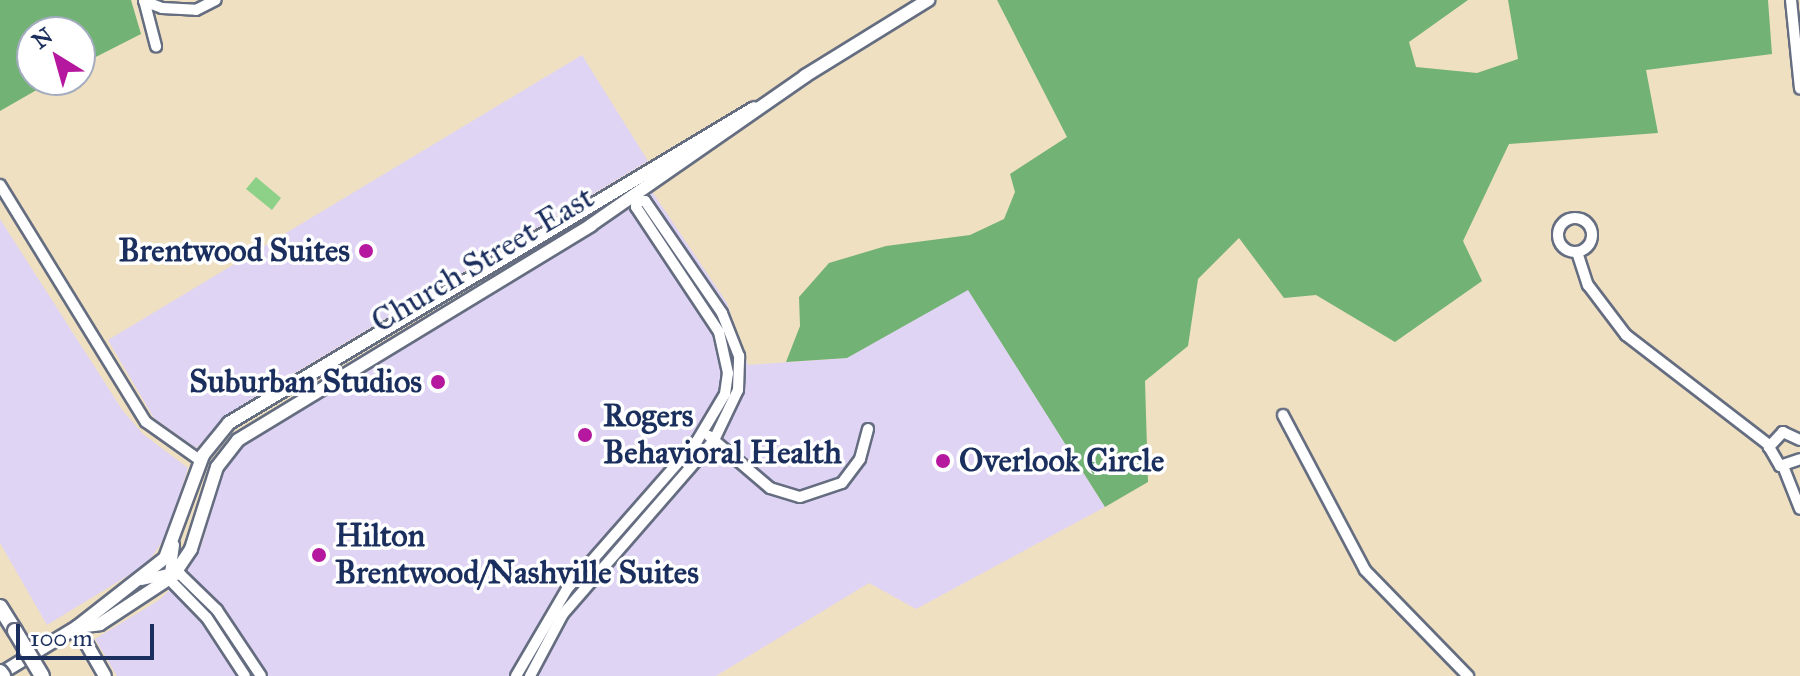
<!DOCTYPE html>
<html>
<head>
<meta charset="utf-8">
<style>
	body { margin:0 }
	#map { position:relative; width:1800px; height:676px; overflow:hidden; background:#efe0c1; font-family:"IM FELL Great Primer",serif }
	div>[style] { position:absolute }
	.built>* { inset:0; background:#e0d4f4 }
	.green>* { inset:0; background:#8dd088 }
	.forest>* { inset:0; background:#72b274 }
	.roads { filter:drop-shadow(2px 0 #656d81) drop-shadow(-2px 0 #656d81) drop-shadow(0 2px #656d81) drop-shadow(0 -2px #656d81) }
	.minor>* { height:10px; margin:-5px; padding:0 5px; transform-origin:5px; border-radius:5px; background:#fff }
	.minor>.ring { margin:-5px; padding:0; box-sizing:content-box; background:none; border:10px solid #fff; border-radius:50% }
	.major>* { height:12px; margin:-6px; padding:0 6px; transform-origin:6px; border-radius:6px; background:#fff }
	.highway>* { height:14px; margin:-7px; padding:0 7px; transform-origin:7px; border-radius:7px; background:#fff }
	.bridges { filter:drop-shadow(2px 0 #656d81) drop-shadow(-2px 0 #656d81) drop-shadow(0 2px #656d81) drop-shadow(0 -2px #656d81) }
	.highway-bridge>* { height:14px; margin:-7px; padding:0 7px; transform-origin:7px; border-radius:7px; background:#fff }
	.dots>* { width:22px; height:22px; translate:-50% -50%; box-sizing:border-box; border:4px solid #fff; border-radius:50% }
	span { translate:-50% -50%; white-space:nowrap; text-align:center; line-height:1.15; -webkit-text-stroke:7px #fff; paint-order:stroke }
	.poi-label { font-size:32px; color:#1b2f5e; font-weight:700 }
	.right { translate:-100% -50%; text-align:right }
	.left { translate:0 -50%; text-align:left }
	.street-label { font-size:32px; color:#1b2f5e }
	.north { position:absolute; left:16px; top:16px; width:80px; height:80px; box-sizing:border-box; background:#fff; border:2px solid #a4acbf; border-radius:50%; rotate:323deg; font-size:22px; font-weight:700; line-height:32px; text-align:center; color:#1b2f5e }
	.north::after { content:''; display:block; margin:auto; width:28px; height:36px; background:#b5179e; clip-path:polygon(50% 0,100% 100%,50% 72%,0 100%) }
	.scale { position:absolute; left:16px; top:624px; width:138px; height:36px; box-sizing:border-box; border:4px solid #1b2f5e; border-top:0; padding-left:10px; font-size:24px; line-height:28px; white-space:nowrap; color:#1b2f5e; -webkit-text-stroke:6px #fff; paint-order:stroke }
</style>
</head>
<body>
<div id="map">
	<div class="built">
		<i style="clip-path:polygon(582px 55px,648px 161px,243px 404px,196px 448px,154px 418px,108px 340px)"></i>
		<i style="clip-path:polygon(651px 190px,727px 303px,748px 365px,847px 358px,968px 289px,1105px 507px,916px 609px,869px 583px,716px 676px,117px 676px,95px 639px,159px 600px,180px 580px,202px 544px,222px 473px,240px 448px)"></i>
		<i style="clip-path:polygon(0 219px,123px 411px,143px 434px,188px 468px,168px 533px,147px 564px,47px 625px,0 543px)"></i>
	</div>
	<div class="green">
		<i style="clip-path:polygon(256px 177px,281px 198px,272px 210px,246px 189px)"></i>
	</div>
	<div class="forest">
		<i style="clip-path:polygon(0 0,131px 0,141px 34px,80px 65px,80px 32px,32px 32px,32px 80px,54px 80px,0 111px)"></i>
		<i style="clip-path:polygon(997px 0,1468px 0,1409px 42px,1416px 67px,1477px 73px,1518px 59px,1508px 0,1768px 0,1772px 54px,1646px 70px,1658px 133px,1509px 144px,1463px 241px,1482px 281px,1395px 342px,1316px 295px,1284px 298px,1239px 238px,1198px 279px,1188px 346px,1145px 381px,1148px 482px,1105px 507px,968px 290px,847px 358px,786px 362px,800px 326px,799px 297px,829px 263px,886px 246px,970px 235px,1004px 219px,1015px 192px,1010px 174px,1067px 137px)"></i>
	</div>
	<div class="roads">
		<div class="minor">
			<i style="left:144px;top:0;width:48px;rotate:75.4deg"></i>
			<i style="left:1791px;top:0;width:89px;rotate:84.2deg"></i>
			<i style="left:144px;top:1px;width:19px;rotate:21deg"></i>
			<i style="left:162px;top:8px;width:34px;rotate:3deg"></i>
			<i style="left:196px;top:10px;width:22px;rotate:-27deg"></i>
			<i style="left:0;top:185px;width:278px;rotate:58.4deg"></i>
			<i style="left:146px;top:422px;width:67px;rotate:35.3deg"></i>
			<i class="ring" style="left:1558px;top:218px;width:24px;height:24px"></i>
			<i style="left:1577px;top:252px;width:35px;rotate:72deg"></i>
			<i style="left:1588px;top:285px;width:63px;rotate:52.8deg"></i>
			<i style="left:1626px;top:335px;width:180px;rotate:37.6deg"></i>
			<i style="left:1283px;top:415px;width:175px;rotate:62.1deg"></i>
			<i style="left:1365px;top:570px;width:148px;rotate:45.8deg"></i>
			<i style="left:709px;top:436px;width:80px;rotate:40.4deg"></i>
			<i style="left:770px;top:488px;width:31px;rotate:17deg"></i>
			<i style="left:800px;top:497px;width:44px;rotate:-18.4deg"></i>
			<i style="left:842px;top:483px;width:30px;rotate:-53deg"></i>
			<i style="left:860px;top:459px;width:31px;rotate:-75deg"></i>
			<i style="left:1800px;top:440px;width:19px;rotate:-155deg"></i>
			<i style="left:1783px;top:432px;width:21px;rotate:133deg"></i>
			<i style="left:1769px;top:447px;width:22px;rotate:60deg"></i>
			<i style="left:1780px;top:466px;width:21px;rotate:-19deg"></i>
			<i style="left:1783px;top:466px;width:46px;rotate:68.4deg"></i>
			<i style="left:174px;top:545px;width:34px;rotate:98deg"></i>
			<i style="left:169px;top:579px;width:54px;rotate:45.7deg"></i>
			<i style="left:207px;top:618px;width:69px;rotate:56.8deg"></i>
			<i style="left:142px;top:580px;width:35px;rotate:-13deg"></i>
			<i style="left:176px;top:572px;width:6px;rotate:31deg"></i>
			<i style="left:181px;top:575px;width:50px;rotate:44.2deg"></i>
			<i style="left:217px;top:610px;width:79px;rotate:56.3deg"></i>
			<i style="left:516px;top:676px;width:101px;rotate:-59.6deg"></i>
			<i style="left:567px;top:589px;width:197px;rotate:-48.7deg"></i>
			<i style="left:697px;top:441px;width:55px;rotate:-59.2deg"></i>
			<i style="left:725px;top:394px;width:21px;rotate:-82deg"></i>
			<i style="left:728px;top:373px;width:42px;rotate:-102.4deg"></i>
			<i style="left:719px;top:332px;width:150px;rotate:-123.6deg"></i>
			<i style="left:636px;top:207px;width:11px;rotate:-85deg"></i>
			<i style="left:530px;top:676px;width:70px;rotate:-62deg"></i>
			<i style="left:563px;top:614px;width:230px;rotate:-49deg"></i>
			<i style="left:714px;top:440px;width:55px;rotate:-64.4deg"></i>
			<i style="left:738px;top:390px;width:34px;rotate:-88deg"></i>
			<i style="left:739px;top:356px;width:46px;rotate:-111.6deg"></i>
			<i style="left:722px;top:313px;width:136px;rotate:-124.5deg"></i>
			<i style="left:645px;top:201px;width:6px;rotate:180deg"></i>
		</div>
		<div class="major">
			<i style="left:77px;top:627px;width:23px;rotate:-7deg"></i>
			<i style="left:100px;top:624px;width:87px;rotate:-33.3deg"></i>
			<i style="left:173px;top:576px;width:32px;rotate:-56deg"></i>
			<i style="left:191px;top:549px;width:86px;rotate:-72.4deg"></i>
			<i style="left:217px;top:467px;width:34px;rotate:-52deg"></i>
			<i style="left:238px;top:440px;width:413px;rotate:-31.3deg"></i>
			<i style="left:591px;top:225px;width:261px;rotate:-34.8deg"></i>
			<i style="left:805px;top:76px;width:145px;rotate:-31.7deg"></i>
			<i style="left:77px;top:627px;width:56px;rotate:60.3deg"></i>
			<i style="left:0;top:674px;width:90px;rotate:-31.4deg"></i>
			<i style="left:77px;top:627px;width:112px;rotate:-38.1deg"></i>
			<i style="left:165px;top:558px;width:110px;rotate:-69.7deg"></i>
			<i style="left:203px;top:455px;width:41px;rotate:-50.9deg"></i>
			<i style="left:229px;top:423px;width:612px;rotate:-30.96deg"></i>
		</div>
		<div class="highway">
			<i style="left:0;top:607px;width:28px;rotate:58deg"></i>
		</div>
	</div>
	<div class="bridges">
		<div class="highway-bridge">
			<i style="left:15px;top:631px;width:52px;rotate:59deg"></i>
			<i style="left:0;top:672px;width:5px;rotate:53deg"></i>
		</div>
	</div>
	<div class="dots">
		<i style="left:366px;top:251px;background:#b5179e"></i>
		<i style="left:438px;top:382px;background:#b5179e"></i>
		<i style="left:585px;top:435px;background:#b5179e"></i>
		<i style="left:943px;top:461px;background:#b5179e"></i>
		<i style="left:319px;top:555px;background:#b5179e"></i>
	</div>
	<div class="poi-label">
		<span class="right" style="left:350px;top:251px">Brentwood Suites</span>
		<span class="right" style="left:422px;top:382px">Suburban Studios</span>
		<span class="left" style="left:603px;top:435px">Rogers<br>Behavioral Health</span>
		<span class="left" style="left:959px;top:461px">Overlook Circle</span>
		<span class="left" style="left:335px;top:555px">Hilton<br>Brentwood/Nashville Suites</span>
	</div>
	<div class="street-label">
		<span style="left:483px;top:260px;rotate:-31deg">Church Street East</span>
	</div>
	<div class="north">N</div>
	<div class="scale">100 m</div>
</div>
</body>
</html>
